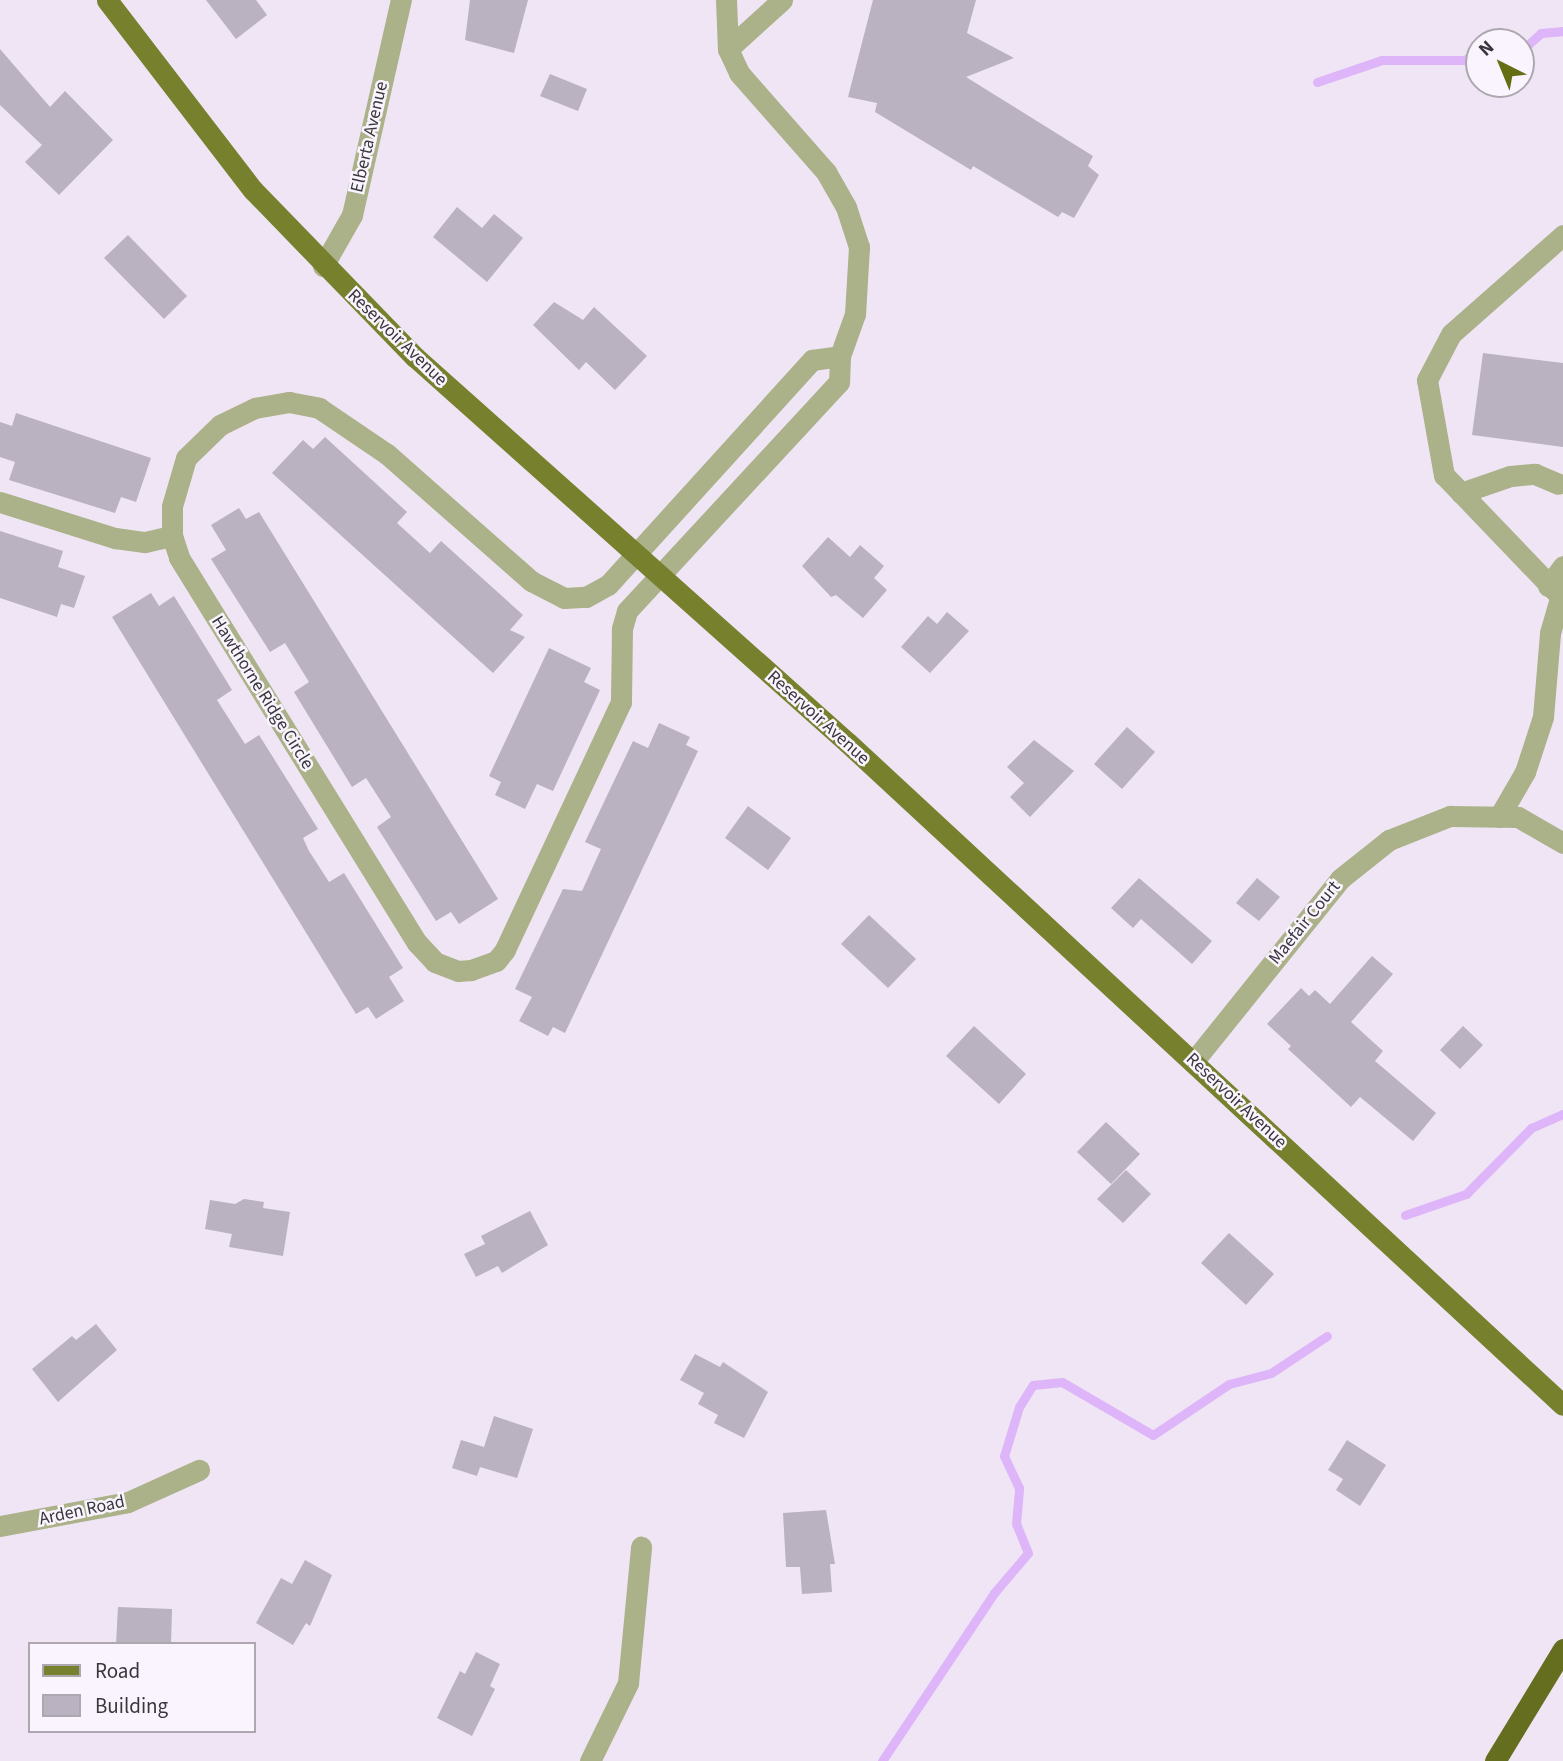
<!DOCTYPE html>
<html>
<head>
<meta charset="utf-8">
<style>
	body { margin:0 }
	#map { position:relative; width:1563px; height:1761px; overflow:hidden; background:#efe5f5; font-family:"Source Sans 3",sans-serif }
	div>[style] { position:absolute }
	.stream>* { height:9px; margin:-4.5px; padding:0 4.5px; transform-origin:4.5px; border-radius:4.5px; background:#deb5f8 }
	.building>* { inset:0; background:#bab1c1 }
	.minor>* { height:21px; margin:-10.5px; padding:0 10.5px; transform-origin:10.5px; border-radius:10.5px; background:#abb188 }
	.major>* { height:21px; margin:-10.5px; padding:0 10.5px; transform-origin:10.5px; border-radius:10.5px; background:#77802d }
	.highway>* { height:21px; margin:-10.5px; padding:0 10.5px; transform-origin:10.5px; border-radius:10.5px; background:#656d1f }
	span { translate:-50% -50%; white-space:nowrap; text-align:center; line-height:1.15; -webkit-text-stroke:5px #faf4fe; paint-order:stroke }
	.street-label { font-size:18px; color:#39363c }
	.legend { position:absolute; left:28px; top:1642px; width:228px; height:91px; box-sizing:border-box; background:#faf4fe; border:2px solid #ada8b0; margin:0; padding:9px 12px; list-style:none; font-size:21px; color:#39363c }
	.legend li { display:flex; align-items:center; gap:14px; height:35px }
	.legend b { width:35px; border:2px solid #ada8b0 }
	.north { position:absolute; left:1465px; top:28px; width:70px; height:70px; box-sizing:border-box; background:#faf4fe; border:2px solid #ada8b0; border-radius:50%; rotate:317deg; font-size:19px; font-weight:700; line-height:28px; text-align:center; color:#39363c }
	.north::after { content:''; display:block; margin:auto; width:24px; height:32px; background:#666e14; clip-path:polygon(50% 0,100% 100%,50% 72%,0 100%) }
</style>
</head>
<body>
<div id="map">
	<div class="stream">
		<i style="left:1521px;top:51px;width:27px;rotate:-42deg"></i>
		<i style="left:1541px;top:33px;width:22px;rotate:-5deg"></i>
		<i style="left:1317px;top:82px;width:69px;rotate:-18.7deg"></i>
		<i style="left:1382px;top:60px;width:82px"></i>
		<i style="left:1464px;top:60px;width:16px;rotate:-22deg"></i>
		<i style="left:1405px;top:1215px;width:65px;rotate:-19deg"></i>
		<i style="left:1466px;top:1194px;width:93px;rotate:-45.4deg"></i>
		<i style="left:1531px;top:1128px;width:35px;rotate:-24deg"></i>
		<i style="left:882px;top:1761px;width:202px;rotate:-56.3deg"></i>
		<i style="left:994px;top:1593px;width:52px;rotate:-49.6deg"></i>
		<i style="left:1028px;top:1553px;width:31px;rotate:-112deg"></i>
		<i style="left:1016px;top:1524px;width:36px;rotate:-85deg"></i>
		<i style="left:1019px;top:1488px;width:35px;rotate:-115deg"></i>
		<i style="left:1004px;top:1456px;width:51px;rotate:-73deg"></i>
		<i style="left:1019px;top:1407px;width:26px;rotate:-58deg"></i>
		<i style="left:1033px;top:1385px;width:29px;rotate:-6deg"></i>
		<i style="left:1062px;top:1382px;width:105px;rotate:30.2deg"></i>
		<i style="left:1153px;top:1435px;width:92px;rotate:-33.9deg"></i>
		<i style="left:1229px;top:1384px;width:43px;rotate:-14.7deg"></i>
		<i style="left:1271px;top:1373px;width:67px;rotate:-33.5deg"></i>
	</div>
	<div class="building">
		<i style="clip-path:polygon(206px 0,256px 0,267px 15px,236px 39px)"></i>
		<i style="clip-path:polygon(470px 0,528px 0,514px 53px,465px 40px)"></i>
		<i style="clip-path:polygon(873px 0,976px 0,967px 33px,1014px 58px,966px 77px,1093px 156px,1088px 166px,1099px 175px,1074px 218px,1062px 212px,1058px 217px,973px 166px,971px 170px,875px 112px,877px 103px,848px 97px)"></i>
		<i style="clip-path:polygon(0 49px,50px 107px,65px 91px,113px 140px,59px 195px,25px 162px,42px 145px,0 105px)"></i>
		<i style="clip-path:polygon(550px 74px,587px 89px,578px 111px,540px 96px)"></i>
		<i style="clip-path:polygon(457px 207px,482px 228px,494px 214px,523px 238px,487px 282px,433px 237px)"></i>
		<i style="clip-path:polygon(128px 235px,187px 296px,164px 319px,104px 258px)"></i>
		<i style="clip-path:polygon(554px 302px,583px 320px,594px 307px,647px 356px,615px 390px,586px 362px,579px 370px,533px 325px)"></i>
		<i style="clip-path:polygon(1483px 353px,1563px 363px,1563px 447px,1472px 435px)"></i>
		<i style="clip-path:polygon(16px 413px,151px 458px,136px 502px,121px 497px,115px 513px,9px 480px,15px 462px,0 457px,0 422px,12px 426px)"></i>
		<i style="clip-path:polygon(325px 437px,407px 512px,397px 523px,430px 553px,441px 541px,523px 615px,510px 630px,525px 637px,493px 673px,272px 473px,303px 440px,313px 449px)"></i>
		<i style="clip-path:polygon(239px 508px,246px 519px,259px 512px,498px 899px,459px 924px,451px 912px,436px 921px,377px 827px,391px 817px,366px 778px,352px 787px,294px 692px,309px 682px,285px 643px,270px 652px,211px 559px,226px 550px,211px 525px)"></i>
		<i style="clip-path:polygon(0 531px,63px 551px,58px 567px,85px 576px,74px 608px,61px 604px,57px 617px,0 598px)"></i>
		<i style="clip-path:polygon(828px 537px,850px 557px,860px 545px,884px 566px,874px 578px,887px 590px,863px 618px,836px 595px,831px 597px,802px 566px)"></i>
		<i style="clip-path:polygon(151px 593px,159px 606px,174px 596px,232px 690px,217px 700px,245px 744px,259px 735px,318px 829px,303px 838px,309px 851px,329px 882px,344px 873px,403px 968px,389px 977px,404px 1001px,376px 1019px,368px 1007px,356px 1014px,112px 617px)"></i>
		<i style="clip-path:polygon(947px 612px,969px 631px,930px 673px,901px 647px,928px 616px,937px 624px)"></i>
		<i style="clip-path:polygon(549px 648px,591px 668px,584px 682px,600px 690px,553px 791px,537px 784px,525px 809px,495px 795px,501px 782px,489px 776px)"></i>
		<i style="clip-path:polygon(659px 723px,690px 737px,686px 745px,698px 751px,565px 1033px,553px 1027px,548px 1036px,519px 1021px,532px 997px,515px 989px,563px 889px,582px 891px,601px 849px,585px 842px,633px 741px,648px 748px)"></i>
		<i style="clip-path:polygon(1127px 727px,1155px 752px,1122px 789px,1094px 764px)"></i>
		<i style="clip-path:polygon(1034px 740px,1074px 771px,1030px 817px,1010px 797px,1024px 783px,1007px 767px)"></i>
		<i style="clip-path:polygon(748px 806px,791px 838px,768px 870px,725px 838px)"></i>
		<i style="clip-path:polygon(1139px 878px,1212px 941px,1192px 964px,1141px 919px,1133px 928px,1111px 908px)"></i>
		<i style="clip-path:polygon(1257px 878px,1280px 897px,1259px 921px,1236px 903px)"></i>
		<i style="clip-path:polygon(869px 915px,916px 959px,888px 988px,841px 944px)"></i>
		<i style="clip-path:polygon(1372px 956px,1393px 974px,1351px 1022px,1383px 1051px,1375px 1061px,1436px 1113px,1413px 1141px,1360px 1097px,1351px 1107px,1288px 1049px,1291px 1046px,1267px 1024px,1301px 988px,1309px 996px,1315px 990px,1330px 1004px)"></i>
		<i style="clip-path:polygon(974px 1026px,1026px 1074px,999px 1104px,946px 1056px)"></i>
		<i style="clip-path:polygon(1463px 1026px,1483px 1045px,1460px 1069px,1440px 1050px)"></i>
		<i style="clip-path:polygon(1106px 1122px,1140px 1154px,1111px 1184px,1077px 1152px)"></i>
		<i style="clip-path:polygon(1126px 1170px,1151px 1194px,1123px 1223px,1097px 1199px)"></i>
		<i style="clip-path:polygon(244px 1199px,264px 1202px,263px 1208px,290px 1212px,283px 1256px,229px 1247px,232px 1234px,205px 1229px,210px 1200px,235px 1204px)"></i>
		<i style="clip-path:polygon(530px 1211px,548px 1245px,502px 1273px,498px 1266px,476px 1277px,464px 1254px,485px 1244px,481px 1236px)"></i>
		<i style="clip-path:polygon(1229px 1233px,1274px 1274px,1246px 1305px,1201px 1263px)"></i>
		<i style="clip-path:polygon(96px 1324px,117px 1350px,58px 1402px,32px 1369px,72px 1336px,76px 1340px)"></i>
		<i style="clip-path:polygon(695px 1354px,720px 1367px,723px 1362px,768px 1392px,744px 1438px,714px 1423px,718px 1415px,698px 1404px,704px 1393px,680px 1380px)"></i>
		<i style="clip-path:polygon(494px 1416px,533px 1429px,517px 1478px,480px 1467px,477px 1476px,452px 1468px,461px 1440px,484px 1447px)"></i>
		<i style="clip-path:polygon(1347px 1440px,1386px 1465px,1360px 1506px,1336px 1490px,1343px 1479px,1328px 1470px)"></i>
		<i style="clip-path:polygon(826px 1510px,835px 1564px,830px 1564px,832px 1592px,802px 1594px,800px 1567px,786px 1567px,783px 1513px)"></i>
		<i style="clip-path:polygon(305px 1560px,332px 1575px,310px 1626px,306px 1623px,293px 1645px,256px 1623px,281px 1578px,292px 1584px)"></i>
		<i style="clip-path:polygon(118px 1607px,172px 1609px,171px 1644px,116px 1644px)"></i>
		<i style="clip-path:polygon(476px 1652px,500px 1664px,490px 1686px,495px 1689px,472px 1736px,437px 1718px,460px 1671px,465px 1674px)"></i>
	</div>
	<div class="minor">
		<i style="left:726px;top:0;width:49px;rotate:87.7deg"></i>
		<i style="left:728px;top:49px;width:26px;rotate:65deg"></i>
		<i style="left:739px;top:73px;width:132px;rotate:48.7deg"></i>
		<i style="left:826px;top:172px;width:40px;rotate:60.3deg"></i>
		<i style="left:846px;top:207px;width:42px;rotate:72deg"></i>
		<i style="left:859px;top:247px;width:67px;rotate:93.4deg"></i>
		<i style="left:855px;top:314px;width:45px;rotate:109.7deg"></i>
		<i style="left:728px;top:49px;width:73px;rotate:-42.2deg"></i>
		<i style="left:1563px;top:235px;width:149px;rotate:138.5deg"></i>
		<i style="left:1451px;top:334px;width:52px;rotate:117.6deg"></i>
		<i style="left:1427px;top:380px;width:97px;rotate:79.9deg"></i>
		<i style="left:1444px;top:475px;width:172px;rotate:46.2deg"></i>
		<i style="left:323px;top:266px;width:59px;rotate:-60.4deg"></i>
		<i style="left:352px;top:215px;width:221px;rotate:-77.2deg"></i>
		<i style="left:840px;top:356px;width:26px;rotate:92deg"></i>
		<i style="left:839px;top:382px;width:312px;rotate:132.8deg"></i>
		<i style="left:627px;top:611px;width:19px;rotate:106deg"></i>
		<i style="left:622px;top:629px;width:73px;rotate:90.8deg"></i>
		<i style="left:621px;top:702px;width:274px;rotate:115.1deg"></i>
		<i style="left:505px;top:950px;width:14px;rotate:129deg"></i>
		<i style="left:496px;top:961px;width:27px;rotate:160deg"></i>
		<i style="left:471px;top:970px;width:13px;rotate:176deg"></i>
		<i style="left:458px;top:971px;width:25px;rotate:-159deg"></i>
		<i style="left:435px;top:962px;width:26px;rotate:-133deg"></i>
		<i style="left:417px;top:943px;width:453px;rotate:-121.7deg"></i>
		<i style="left:179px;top:557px;width:22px;rotate:-108deg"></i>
		<i style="left:172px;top:536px;width:30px;rotate:-90deg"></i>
		<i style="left:172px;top:506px;width:50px;rotate:-73.7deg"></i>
		<i style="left:186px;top:458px;width:47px;rotate:-44.1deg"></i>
		<i style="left:220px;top:425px;width:39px;rotate:-26deg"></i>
		<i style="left:255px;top:408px;width:35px;rotate:-10deg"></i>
		<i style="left:289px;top:402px;width:31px;rotate:11deg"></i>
		<i style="left:319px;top:408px;width:82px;rotate:34.1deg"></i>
		<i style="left:387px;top:454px;width:192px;rotate:41.4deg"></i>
		<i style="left:531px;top:581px;width:37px;rotate:27deg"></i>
		<i style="left:564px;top:598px;width:22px;rotate:-3deg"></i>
		<i style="left:586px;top:597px;width:25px;rotate:-29deg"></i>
		<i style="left:608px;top:585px;width:304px;rotate:-47.8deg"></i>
		<i style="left:812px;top:360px;width:28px;rotate:-8deg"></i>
		<i style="left:1461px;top:493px;width:52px;rotate:-19.1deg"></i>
		<i style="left:1510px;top:476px;width:25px;rotate:-5deg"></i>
		<i style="left:1535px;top:474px;width:25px;rotate:23deg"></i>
		<i style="left:0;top:502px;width:121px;rotate:17.4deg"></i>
		<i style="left:115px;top:538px;width:30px;rotate:8deg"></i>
		<i style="left:145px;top:542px;width:28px;rotate:-13deg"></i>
		<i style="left:1548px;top:586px;width:25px;rotate:-53deg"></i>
		<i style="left:1499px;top:817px;width:52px;rotate:-60deg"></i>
		<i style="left:1525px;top:772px;width:58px;rotate:-71.9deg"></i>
		<i style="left:1543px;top:717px;width:84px;rotate:-85.2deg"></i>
		<i style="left:1550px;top:633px;width:36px;rotate:-74deg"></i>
		<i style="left:1193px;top:1062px;width:235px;rotate:-51.2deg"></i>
		<i style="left:1340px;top:879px;width:63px;rotate:-38.5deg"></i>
		<i style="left:1389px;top:840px;width:66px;rotate:-21.5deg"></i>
		<i style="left:1450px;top:816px;width:68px;rotate:0.8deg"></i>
		<i style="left:1518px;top:817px;width:52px;rotate:30deg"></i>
		<i style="left:0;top:1526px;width:130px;rotate:-10.6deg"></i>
		<i style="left:128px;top:1502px;width:78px;rotate:-24.3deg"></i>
		<i style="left:590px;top:1761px;width:87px;rotate:-64deg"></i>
		<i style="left:628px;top:1683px;width:137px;rotate:-84.5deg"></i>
	</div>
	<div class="major">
		<i style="left:107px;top:0;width:240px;rotate:52.5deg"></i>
		<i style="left:253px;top:190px;width:233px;rotate:45.9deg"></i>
		<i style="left:415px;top:357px;width:580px;rotate:41.72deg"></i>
		<i style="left:848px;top:743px;width:974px;rotate:42.8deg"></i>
	</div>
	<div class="highway">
		<i style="left:1495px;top:1761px;width:131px;rotate:-58.7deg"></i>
	</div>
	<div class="street-label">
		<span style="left:370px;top:137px;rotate:-77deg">Elberta Avenue</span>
		<span style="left:397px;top:338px;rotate:44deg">Reservoir Avenue</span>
		<span style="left:262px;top:693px;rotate:58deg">Hawthorne Ridge Circle</span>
		<span style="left:818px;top:718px;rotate:42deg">Reservoir Avenue</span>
		<span style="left:1305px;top:923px;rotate:-51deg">Maefair Court</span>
		<span style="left:1236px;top:1101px;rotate:43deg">Reservoir Avenue</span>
		<span style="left:82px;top:1511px;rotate:-12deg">Arden Road</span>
	</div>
	<ul class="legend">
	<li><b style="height:9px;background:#77802d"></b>Road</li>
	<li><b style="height:19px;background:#bab1c1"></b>Building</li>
	</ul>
	<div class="north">N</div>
</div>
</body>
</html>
